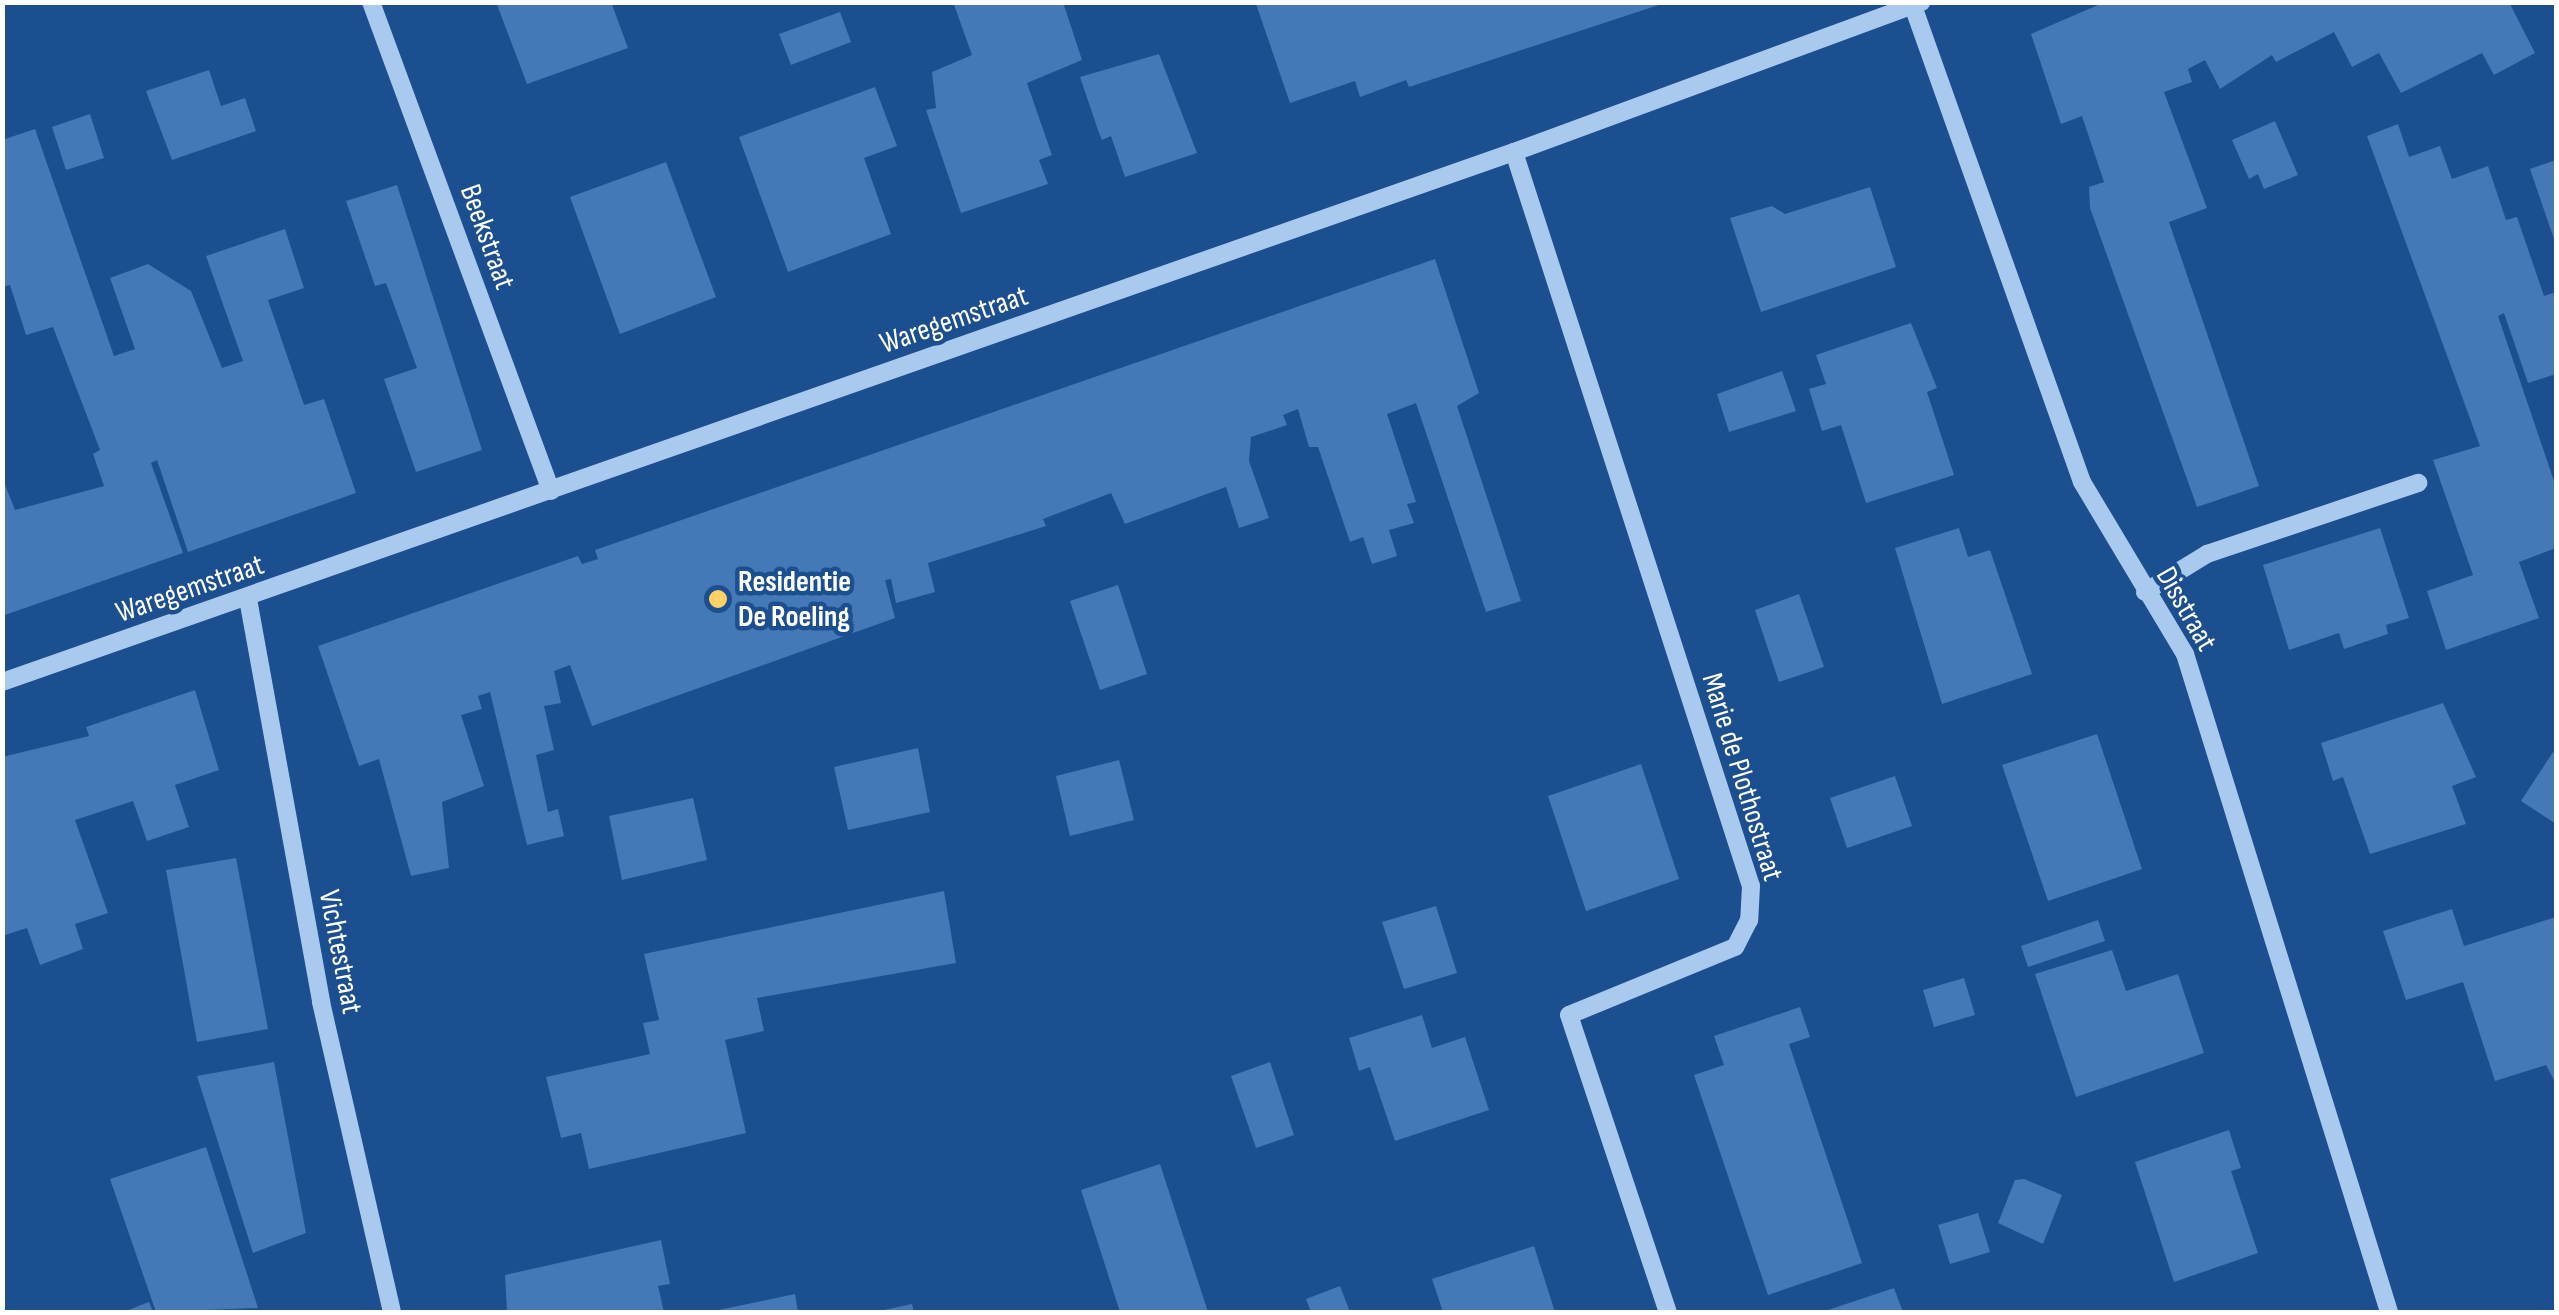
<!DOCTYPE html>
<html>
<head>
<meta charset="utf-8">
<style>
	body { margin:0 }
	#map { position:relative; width:2559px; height:1315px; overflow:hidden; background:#1b4f8f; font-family:"Sofia Sans Condensed",sans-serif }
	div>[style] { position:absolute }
	.building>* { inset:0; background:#4478b7 }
	.minor>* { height:18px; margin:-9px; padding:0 9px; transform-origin:9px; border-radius:9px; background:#a9c9ee }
	.dots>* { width:28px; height:28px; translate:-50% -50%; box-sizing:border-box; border:5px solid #1b4f8f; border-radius:50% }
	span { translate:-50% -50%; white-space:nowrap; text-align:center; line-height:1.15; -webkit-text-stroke:9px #1b4f8f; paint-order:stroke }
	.street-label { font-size:30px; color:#fff }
	.poi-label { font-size:30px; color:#fff; font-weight:700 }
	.left { translate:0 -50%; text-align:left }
	.frame { position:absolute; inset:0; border:5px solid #fff; pointer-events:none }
</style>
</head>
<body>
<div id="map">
	<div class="building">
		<i style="clip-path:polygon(496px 2px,611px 2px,628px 48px,527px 84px)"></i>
		<i style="clip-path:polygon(953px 2px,1063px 2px,1082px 60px,1027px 83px,1052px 155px,1039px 160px,1048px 184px,961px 213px,926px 110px,936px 108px,932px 72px,972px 55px)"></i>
		<i style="clip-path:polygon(1668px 2px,1409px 87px,1406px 80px,1360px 97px,1355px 81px,1290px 103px,1256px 4px)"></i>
		<i style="clip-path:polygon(2105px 2px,2509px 2px,2535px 53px,2494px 75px,2482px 53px,2401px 93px,2379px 53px,2352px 67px,2334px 32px,2276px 62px,2272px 55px,2220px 89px,2205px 60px,2188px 69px,2192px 82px,2164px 92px,2207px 208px,2169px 222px,2259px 486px,2197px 507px,2090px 208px,2089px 187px,2104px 182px,2082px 116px,2061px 124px,2031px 34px)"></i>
		<i style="clip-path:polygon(840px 12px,851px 42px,791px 65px,779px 34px)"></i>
		<i style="clip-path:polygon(1159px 54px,1197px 153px,1125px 177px,1111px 136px,1102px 140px,1099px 133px,1080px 77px)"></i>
		<i style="clip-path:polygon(209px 70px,221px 106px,245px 98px,256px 131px,172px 160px,146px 91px)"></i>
		<i style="clip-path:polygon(875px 87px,897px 146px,864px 158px,891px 234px,788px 272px,739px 137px)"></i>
		<i style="clip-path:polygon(90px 114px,104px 158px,66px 170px,52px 127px)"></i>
		<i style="clip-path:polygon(2275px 121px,2298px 175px,2264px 189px,2258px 174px,2249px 179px,2232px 140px)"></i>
		<i style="clip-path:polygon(2398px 124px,2409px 157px,2440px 146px,2452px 179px,2488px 166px,2506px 220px,2517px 217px,2544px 296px,2556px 292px,2556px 374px,2528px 383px,2504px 313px,2498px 316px,2556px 487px,2556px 548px,2519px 562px,2539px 618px,2446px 650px,2427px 591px,2473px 575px,2433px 460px,2480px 446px,2367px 136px)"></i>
		<i style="clip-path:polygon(35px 129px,114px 356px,135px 349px,110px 278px,148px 264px,191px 291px,222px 368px,243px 361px,206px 256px,285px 229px,304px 288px,268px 300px,304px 405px,324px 399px,356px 493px,188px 552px,157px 460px,151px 463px,183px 553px,2px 616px,2px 477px,15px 510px,104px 486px,93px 454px,100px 450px,53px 327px,26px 335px,10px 285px,2px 287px,2px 140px)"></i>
		<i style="clip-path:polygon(2556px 160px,2556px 245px,2530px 169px)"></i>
		<i style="clip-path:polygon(666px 162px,716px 297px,620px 334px,570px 197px)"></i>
		<i style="clip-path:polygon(397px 185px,482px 450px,416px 472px,384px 379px,417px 368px,386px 283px,375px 286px,346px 201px)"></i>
		<i style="clip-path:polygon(1870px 187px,1896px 267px,1761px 312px,1730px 218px,1772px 206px,1785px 214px)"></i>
		<i style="clip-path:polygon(1435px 259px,1479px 393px,1457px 406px,1521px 601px,1486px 612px,1416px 403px,1387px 414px,1416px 502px,1407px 504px,1414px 523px,1389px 530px,1397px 556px,1372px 564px,1363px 537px,1350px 542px,1318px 447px,1309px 447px,1298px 409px,1283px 415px,1287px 425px,1251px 437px,1249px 461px,1269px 518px,1239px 528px,1226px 487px,1125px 524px,1111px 493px,1043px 519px,1046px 526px,928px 563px,935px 592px,896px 603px,891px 579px,885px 580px,895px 618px,592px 726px,570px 665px,554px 671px,561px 703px,544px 706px,554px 750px,536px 755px,548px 812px,558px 809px,564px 836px,527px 845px,490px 692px,478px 696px,482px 709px,461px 715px,484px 786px,442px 802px,449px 868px,411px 876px,379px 759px,359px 766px,318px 646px,578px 556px,582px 564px,598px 559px,595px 550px)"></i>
		<i style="clip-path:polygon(1911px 323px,1937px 388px,1927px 392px,1954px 475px,1866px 503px,1841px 425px,1822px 431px,1809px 389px,1826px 384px,1816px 355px)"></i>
		<i style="clip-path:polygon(1782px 371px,1796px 411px,1729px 432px,1717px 394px)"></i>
		<i style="clip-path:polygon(1959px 528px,1968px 557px,1990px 550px,2032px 674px,1942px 704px,1895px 548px)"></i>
		<i style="clip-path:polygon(2380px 528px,2409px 618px,2386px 625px,2388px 634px,2344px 649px,2339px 633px,2289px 650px,2263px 565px)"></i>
		<i style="clip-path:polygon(1118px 585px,1147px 674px,1100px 690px,1070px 601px)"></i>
		<i style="clip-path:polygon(1799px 594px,1824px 667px,1779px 682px,1755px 610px)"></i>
		<i style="clip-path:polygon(195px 690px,219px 770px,175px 785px,189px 827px,147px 841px,133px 801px,75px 820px,108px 913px,75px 924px,83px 949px,40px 965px,27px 928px,2px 936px,2px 757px,89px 736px,86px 727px)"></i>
		<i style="clip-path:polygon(2443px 703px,2476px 777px,2452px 786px,2466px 824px,2370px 854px,2343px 777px,2333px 781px,2321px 743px)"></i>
		<i style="clip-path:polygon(2097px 734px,2142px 869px,2048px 901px,2002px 765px)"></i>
		<i style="clip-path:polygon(918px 748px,930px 812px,848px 830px,834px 767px)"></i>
		<i style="clip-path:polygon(2553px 752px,2556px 754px,2556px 824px,2521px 801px)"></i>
		<i style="clip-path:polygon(1119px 760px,1134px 820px,1070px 836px,1056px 776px)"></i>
		<i style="clip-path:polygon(1641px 764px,1679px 879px,1586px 911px,1548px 796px)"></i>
		<i style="clip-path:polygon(1895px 776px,1912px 826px,1847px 848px,1830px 798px)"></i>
		<i style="clip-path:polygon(693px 798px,707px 860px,622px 880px,609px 816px)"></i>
		<i style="clip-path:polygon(236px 858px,268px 1029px,197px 1042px,166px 870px)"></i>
		<i style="clip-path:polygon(944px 891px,956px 963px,757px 998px,764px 1031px,725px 1040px,746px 1133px,589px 1169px,581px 1133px,561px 1138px,546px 1077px,650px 1054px,643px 1023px,659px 1020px,644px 954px)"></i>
		<i style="clip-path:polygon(1436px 906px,1457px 973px,1404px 989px,1382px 922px)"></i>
		<i style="clip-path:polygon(2452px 909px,2464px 946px,2556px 917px,2556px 1084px,2546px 1065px,2495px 1081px,2463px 982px,2406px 1000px,2383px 931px)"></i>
		<i style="clip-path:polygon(2098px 920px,2105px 941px,2028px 967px,2021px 946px)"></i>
		<i style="clip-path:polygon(2112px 950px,2126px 991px,2178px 974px,2204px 1053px,2076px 1097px,2035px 974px)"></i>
		<i style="clip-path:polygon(1964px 978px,1975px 1015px,1934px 1027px,1923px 990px)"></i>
		<i style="clip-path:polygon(1800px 1007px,1810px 1037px,1789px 1044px,1862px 1263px,1768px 1295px,1694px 1075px,1724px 1065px,1714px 1036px)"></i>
		<i style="clip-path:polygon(1422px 1015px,1432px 1048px,1465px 1037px,1489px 1110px,1395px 1141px,1370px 1067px,1359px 1071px,1349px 1038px)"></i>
		<i style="clip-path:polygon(274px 1062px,306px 1233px,253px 1253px,197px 1076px)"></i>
		<i style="clip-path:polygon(1270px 1062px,1294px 1135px,1256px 1148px,1231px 1076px)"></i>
		<i style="clip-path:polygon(2229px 1130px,2241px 1168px,2231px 1171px,2258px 1253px,2174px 1282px,2135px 1162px)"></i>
		<i style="clip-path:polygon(206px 1147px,258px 1308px,156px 1312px,110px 1179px)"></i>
		<i style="clip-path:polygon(1160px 1164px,1208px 1312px,1120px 1312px,1081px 1190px)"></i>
		<i style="clip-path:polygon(2024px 1179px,2062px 1195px,2043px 1244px,1998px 1223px,2015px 1180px)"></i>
		<i style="clip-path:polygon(1978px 1213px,1990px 1252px,1950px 1264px,1938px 1225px)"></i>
		<i style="clip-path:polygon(661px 1240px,670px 1284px,658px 1286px,664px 1312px,507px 1312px,505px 1275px)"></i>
		<i style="clip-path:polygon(1534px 1246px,1555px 1312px,1443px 1312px,1432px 1279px)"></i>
		<i style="clip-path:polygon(1340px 1286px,1350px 1312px,1311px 1312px,1306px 1299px)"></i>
		<i style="clip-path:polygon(1894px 1288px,1903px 1312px,1822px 1312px)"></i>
		<i style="clip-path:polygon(795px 1294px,798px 1312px,714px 1312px,714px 1311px)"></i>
		<i style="clip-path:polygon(149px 1302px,153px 1312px,123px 1312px)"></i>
		<i style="clip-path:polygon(912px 1304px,914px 1312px,879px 1312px,879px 1311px)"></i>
	</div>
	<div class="minor">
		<i style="left:371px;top:2px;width:521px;rotate:69.79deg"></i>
		<i style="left:1913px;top:6px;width:505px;rotate:70.45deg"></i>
		<i style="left:2082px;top:482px;width:200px;rotate:59.1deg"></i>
		<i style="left:2185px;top:654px;width:689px;rotate:72.77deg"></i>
		<i style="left:1514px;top:152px;width:771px;rotate:72.11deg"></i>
		<i style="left:1751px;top:886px;width:34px;rotate:93deg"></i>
		<i style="left:1749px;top:920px;width:30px;rotate:117deg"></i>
		<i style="left:1735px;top:947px;width:179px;rotate:157.7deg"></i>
		<i style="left:1569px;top:1015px;width:313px;rotate:71.6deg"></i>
		<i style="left:2145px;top:592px;width:73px;rotate:-31.5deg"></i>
		<i style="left:2207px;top:554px;width:223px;rotate:-18.6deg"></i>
		<i style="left:248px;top:599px;width:410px;rotate:79.7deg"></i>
		<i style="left:321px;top:1002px;width:318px;rotate:77.1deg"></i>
		<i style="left:2px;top:682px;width:1602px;rotate:-19.32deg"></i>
		<i style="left:1514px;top:152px;width:434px;rotate:-20.2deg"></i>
	</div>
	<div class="dots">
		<i style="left:718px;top:599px;background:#ffd166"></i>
	</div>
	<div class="street-label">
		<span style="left:487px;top:237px;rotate:70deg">Beekstraat</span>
		<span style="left:954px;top:320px;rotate:-19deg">Waregemstraat</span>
		<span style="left:190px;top:589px;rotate:-19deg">Waregemstraat</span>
		<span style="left:2186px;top:609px;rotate:60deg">Disstraat</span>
		<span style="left:1742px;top:777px;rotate:73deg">Marie de Plothostraat</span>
		<span style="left:340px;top:952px;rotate:79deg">Vichtestraat</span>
	</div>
	<div class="poi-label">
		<span class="left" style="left:738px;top:599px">Residentie<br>De Roeling</span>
	</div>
	<div class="frame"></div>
</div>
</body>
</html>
